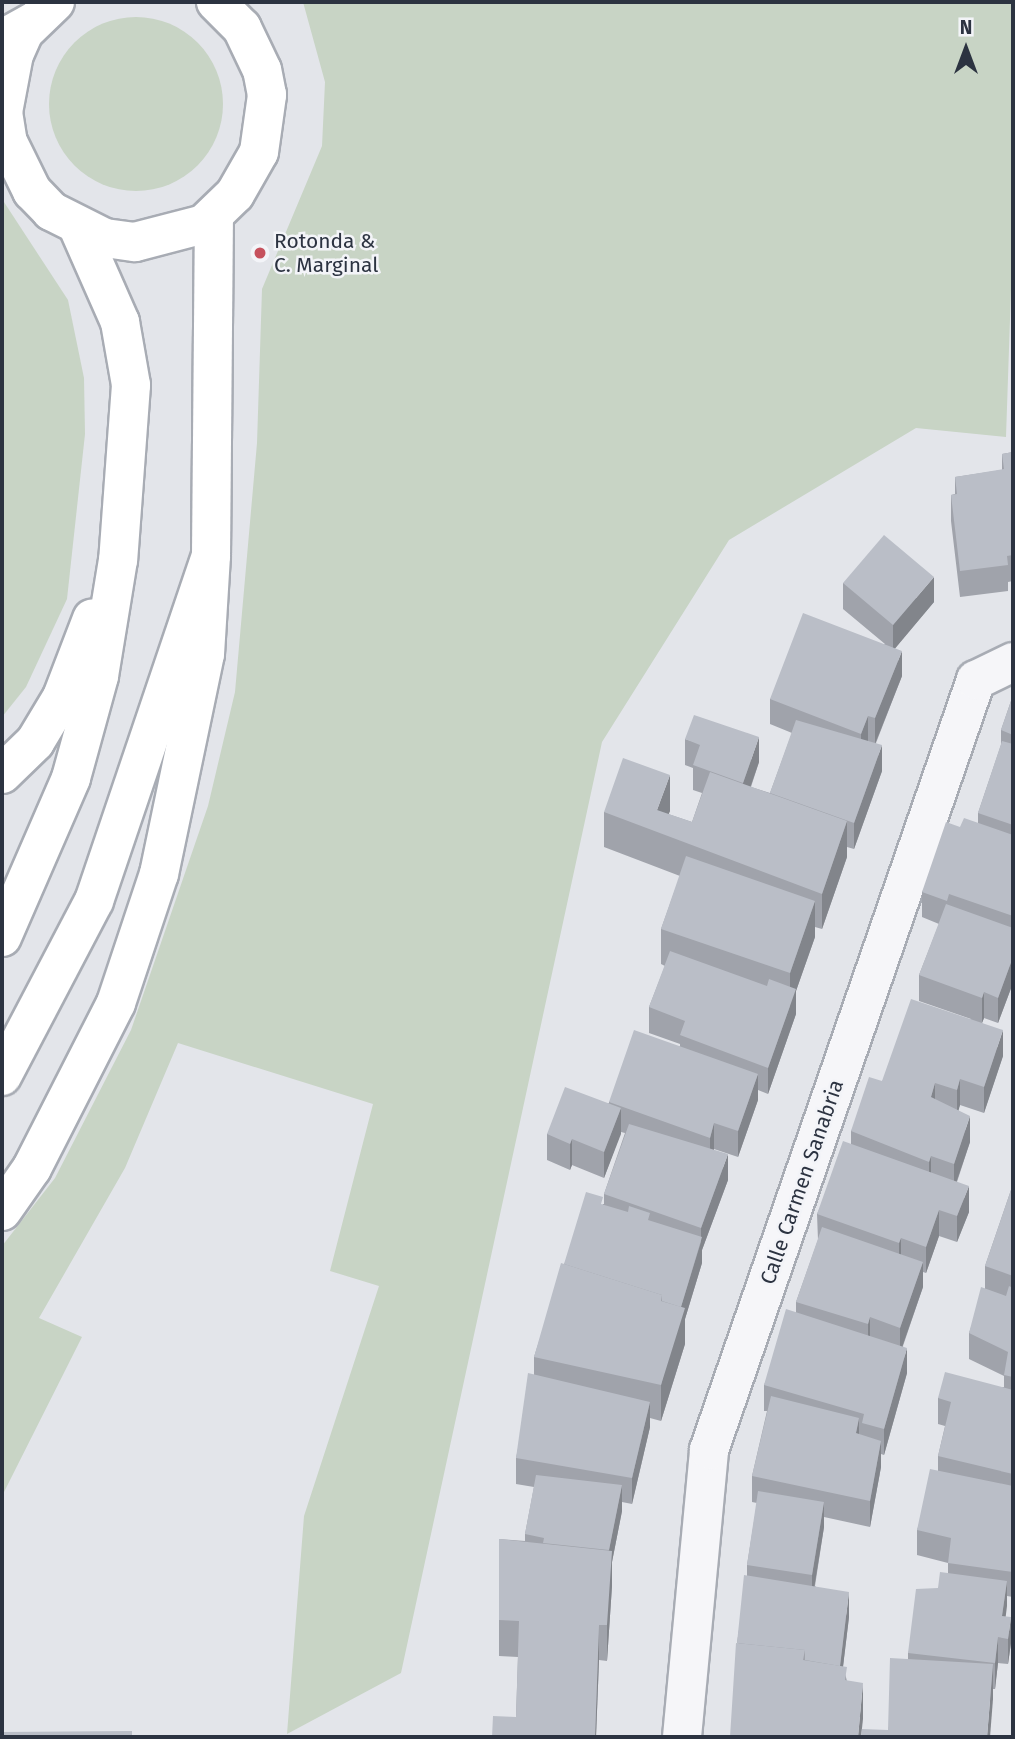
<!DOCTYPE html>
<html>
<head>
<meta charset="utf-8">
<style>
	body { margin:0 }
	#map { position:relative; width:1015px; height:1739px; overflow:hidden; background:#e3e5ea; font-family:"Fira Sans",sans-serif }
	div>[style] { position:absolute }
	.green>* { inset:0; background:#c8d4c5 }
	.round { border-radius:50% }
	.roads { filter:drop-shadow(2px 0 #a8acb4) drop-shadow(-2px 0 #a8acb4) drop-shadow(0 2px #a8acb4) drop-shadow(0 -2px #a8acb4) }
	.street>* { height:38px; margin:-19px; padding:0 19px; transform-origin:19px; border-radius:19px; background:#f6f6f9 }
	.secondary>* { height:38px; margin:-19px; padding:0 19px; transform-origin:19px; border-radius:19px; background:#fff }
	.highway>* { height:38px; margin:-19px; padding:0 19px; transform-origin:19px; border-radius:19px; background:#fff }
	.wall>* { inset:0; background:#a0a3ab }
	.shaded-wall>* { inset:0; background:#82858b }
	.building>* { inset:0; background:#babec7 }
	.dots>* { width:19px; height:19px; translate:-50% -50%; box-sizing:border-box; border:4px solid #f3f4f8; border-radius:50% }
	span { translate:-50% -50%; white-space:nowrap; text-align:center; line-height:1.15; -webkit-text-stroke:5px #f3f4f8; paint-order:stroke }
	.poi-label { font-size:21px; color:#2c3341 }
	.left { translate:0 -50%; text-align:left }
	.street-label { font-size:21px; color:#2c3341 }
	.frame { position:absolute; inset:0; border:4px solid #2c3341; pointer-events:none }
	.north { position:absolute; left:931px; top:14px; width:70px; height:70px; -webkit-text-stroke:5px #f3f4f8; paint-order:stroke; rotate:0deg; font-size:19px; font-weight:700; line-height:28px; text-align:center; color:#2c3341 }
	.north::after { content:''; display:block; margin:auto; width:24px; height:32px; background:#2c3341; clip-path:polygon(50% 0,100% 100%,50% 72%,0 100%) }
</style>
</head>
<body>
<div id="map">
	<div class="green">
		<i style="clip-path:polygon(303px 2px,1013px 2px,1013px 231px,1006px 437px,916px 428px,729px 540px,602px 742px,401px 1673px,287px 1734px,304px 1516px,379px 1286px,330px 1271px,373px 1104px,178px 1043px,125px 1168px,39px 1318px,82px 1337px,2px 1496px,2px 1246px,55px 1178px,131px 1030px,208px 806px,235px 692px,257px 443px,262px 289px,322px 146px,325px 82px)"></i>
		<i class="round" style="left:49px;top:17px;width:174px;height:174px"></i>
		<i style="clip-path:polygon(2px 199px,68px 300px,84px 378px,85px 434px,67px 599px,26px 687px,2px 717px)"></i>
	</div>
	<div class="roads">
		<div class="street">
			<i style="left:682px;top:1737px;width:288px;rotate:-84.6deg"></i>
			<i style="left:709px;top:1450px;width:815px;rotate:-70.88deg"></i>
			<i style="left:976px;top:680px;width:41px;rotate:-25.9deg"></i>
		</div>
		<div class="secondary">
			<i style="left:55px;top:2px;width:43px;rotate:135.9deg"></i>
			<i style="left:24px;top:32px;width:24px;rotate:114deg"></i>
			<i style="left:14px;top:54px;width:59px;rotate:100.7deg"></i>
			<i style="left:3px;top:112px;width:30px;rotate:81deg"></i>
			<i style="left:8px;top:142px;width:55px;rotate:63.9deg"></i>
			<i style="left:32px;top:191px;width:28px;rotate:46deg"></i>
			<i style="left:51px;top:211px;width:60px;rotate:26.6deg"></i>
			<i style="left:105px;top:238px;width:30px;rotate:8deg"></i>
			<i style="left:135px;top:242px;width:71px;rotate:-14.6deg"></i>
			<i style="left:204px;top:224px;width:43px;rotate:-44.1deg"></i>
			<i style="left:235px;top:194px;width:48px;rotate:-60.3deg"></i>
			<i style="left:259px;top:152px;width:58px;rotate:-82deg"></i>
			<i style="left:267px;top:95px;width:25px;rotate:-101deg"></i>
			<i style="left:262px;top:70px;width:47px;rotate:-115.5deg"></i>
			<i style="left:242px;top:28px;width:37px;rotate:-135deg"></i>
			<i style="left:79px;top:229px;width:102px;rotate:66.2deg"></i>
			<i style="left:120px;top:322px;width:64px;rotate:80.1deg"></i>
			<i style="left:131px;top:385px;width:175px;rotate:94.2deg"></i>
			<i style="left:2px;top:1076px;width:198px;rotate:-62.3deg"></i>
			<i style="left:94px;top:901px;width:364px;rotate:-71.3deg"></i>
			<i style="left:211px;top:556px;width:340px;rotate:-89.5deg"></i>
		</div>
		<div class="highway">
			<i style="left:2px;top:39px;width:35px;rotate:-29deg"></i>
			<i style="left:2px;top:774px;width:46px;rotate:-44.1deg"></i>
			<i style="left:35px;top:742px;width:52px;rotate:-59deg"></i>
			<i style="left:62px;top:697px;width:84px;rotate:-69deg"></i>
			<i style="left:2px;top:937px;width:173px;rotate:-66.5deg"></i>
			<i style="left:71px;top:778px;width:106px;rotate:-74.6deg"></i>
			<i style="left:99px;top:676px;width:118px;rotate:-80.7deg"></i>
			<i style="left:2px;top:1211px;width:52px;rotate:-55.1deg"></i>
			<i style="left:32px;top:1168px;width:185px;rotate:-63deg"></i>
			<i style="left:116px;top:1003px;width:136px;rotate:-71.6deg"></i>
			<i style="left:159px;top:874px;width:225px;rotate:-78.2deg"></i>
			<i style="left:205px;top:654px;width:98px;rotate:-86.5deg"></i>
		</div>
	</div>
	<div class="wall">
		<i style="clip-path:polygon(1013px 452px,1013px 581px,1008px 582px,1008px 591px,960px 597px,951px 521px,951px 495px,955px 494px,955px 477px,1002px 470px,1002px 454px)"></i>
		<i style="clip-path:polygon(843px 583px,934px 602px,895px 648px,902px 676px,876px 743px,882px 771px,854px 849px,847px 847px,847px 857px,822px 929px,815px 927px,815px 937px,796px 991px,796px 1014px,768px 1094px,758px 1090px,758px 1100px,738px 1157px,714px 1149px,714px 1150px,728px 1180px,702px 1250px,702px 1263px,685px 1319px,685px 1344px,661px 1421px,650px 1418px,650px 1427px,632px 1504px,622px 1502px,622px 1511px,612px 1562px,612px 1586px,607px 1661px,599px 1660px,596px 1737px,492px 1737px,516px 1717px,518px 1657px,499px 1656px,499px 1539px,525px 1541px,525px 1534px,534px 1487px,516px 1484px,516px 1458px,534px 1374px,534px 1357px,564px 1264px,603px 1204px,604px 1204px,604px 1194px,625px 1133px,621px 1132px,604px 1178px,572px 1165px,570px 1170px,547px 1160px,547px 1134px,609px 1103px,609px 1102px,680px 1046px,680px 1044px,649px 1033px,649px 1007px,665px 966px,661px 964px,661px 929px,680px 876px,604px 847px,604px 812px,670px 811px,668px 814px,692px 822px,702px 793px,693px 790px,693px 768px,685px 765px,685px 739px,759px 762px,751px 787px,770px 793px,792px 733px,770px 724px,770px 699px,885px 644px,843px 609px)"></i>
		<i style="clip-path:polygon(1013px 695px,1013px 983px,998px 1023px,984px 1018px,982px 1023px,1003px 1056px,984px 1113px,960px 1105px,958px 1110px,970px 1142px,957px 1182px,969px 1212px,957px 1242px,939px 1236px,926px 1273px,923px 1272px,923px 1287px,903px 1346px,907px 1373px,884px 1455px,881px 1454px,881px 1467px,870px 1527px,824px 1517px,824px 1527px,815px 1586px,849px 1617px,843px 1666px,847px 1681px,863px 1719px,737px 1643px,747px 1575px,747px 1565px,757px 1503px,752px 1502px,752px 1476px,767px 1411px,764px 1411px,764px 1385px,796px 1312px,796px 1302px,818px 1240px,817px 1214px,851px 1144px,851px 1131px,882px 1081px,971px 1019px,919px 1001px,919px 975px,939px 924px,922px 917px,922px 892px,960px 827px,978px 823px,978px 813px,1001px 745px,1001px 730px)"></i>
		<i style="clip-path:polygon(1013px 1184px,1013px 1597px,1007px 1596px,1005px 1617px,1011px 1643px,1008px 1664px,998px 1663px,995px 1689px,993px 1689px,993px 1699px,888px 1730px,908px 1659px,908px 1653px,938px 1588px,948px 1573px,948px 1563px,917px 1555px,917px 1530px,938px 1471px,938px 1456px,945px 1426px,938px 1424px,938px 1398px,1004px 1387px,1004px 1376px,969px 1359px,969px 1333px,985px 1288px,985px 1266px)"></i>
	</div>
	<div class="shaded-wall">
		<i style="clip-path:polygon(934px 577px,934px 602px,893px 651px,893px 625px)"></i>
		<i style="clip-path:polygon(902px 651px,902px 676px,875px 744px,875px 718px)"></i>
		<i style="clip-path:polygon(868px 716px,868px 742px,861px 759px,861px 734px)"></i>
		<i style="clip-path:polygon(759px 737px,759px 762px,743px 808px,743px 783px)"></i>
		<i style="clip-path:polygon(882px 745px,882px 771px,854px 849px,854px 823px)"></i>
		<i style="clip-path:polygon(670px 775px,670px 811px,661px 833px,657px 810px)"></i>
		<i style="clip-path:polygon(847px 821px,847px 857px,822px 929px,822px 894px)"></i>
		<i style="clip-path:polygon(815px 901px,815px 937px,796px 991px,796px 1014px,768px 1094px,768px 1068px,790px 1006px,790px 973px)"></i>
		<i style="clip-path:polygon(1013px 957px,1013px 983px,998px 1023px,998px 998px)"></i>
		<i style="clip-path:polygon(984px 992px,984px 1018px,982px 1023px,982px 998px)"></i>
		<i style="clip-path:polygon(1003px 1030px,1003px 1056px,984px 1113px,984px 1087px)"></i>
		<i style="clip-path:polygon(758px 1074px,758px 1100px,738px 1157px,738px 1131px)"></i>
		<i style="clip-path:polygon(960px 1079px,960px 1105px,957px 1116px,957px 1090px)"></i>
		<i style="clip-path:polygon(935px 1083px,935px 1108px,931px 1097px)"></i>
		<i style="clip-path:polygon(621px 1108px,621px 1134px,604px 1178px,604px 1152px)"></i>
		<i style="clip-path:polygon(970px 1116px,970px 1142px,954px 1189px,954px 1164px)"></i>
		<i style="clip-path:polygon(714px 1123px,714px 1149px,710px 1163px,710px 1138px)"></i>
		<i style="clip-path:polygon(572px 1139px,572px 1165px,570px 1170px,570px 1144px)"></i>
		<i style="clip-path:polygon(728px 1154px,728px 1180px,702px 1250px,702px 1263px,685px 1319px,685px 1344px,661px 1421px,661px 1385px,680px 1310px,701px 1242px,701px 1228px)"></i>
		<i style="clip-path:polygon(931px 1156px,931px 1182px,929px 1188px,929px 1162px)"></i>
		<i style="clip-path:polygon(969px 1186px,969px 1212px,957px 1242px,957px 1216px)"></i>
		<i style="clip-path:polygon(939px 1210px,939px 1236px,926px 1273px,926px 1247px)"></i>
		<i style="clip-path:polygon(901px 1238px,901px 1263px,899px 1269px,899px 1243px)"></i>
		<i style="clip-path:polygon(923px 1262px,923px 1287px,900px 1353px,900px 1328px)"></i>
		<i style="clip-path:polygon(870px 1317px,870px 1342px,868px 1350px,868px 1324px)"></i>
		<i style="clip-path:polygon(907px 1348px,907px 1373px,884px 1455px,884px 1429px)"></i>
		<i style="clip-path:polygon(650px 1402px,650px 1427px,632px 1504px,632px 1478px)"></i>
		<i style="clip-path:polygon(859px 1418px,859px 1443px,856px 1433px)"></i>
		<i style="clip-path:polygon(881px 1441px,881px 1467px,870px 1527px,870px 1501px)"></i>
		<i style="clip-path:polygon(622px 1485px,622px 1511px,612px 1562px,612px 1586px,607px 1661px,607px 1560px)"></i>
		<i style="clip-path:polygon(824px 1502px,824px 1527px,812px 1601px,812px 1575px)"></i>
		<i style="clip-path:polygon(1007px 1581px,1007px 1606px,1003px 1638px,1002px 1616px)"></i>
		<i style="clip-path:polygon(849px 1592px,849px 1617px,840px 1692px,840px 1666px)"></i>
		<i style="clip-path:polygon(1011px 1617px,1011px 1643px,1008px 1664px,1008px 1639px)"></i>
		<i style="clip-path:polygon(599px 1625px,599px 1660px,596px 1737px,595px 1737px)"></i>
		<i style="clip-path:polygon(998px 1637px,998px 1663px,995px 1689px,995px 1663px)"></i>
		<i style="clip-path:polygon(993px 1664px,993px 1699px,990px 1737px,987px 1737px)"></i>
		<i style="clip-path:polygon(863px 1683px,863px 1719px,861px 1737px,858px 1737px)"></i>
	</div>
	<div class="building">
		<i style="clip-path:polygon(1013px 452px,1013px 555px,1007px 556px,1008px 565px,960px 571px,951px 495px,957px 494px,955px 477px,1004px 469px,1002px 454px)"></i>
		<i style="clip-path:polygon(884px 535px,934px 577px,893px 625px,843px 583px)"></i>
		<i style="clip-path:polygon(803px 613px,902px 651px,875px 718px,868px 716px,861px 734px,770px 699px)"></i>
		<i style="clip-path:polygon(1013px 695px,1013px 735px,1001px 730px)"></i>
		<i style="clip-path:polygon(694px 715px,759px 737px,743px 783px,693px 765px,700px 745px,685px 739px)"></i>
		<i style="clip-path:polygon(796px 720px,882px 745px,854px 823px,770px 793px)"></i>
		<i style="clip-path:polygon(1002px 741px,1013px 744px,1013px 825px,978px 813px)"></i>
		<i style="clip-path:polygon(623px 758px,670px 775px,657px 810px,692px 822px,710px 772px,847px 821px,822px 894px,604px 812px)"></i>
		<i style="clip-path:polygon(964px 818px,1013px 835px,1013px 916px,949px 894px,947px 901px,922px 892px,946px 822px,960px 827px)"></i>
		<i style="clip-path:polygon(686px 856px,815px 901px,790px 973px,661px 929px)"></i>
		<i style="clip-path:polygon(946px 904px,1013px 928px,1013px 957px,998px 998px,984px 992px,982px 998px,919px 975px)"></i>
		<i style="clip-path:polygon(670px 951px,767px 986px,769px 979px,796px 989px,768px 1068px,680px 1035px,685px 1021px,649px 1007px)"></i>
		<i style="clip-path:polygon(911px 999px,1003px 1030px,984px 1087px,960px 1079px,957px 1090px,935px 1083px,931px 1097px,970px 1116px,954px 1164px,931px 1156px,929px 1162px,851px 1131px,869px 1077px,882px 1081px)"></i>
		<i style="clip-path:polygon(634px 1030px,758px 1074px,738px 1131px,714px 1123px,710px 1138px,609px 1102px)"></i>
		<i style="clip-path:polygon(565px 1087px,621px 1108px,604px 1152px,572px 1139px,570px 1144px,547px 1134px)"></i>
		<i style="clip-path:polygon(629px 1124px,728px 1154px,701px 1228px,604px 1194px)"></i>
		<i style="clip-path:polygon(843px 1141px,969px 1186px,957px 1216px,939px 1210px,926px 1247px,901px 1238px,899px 1243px,817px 1214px)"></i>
		<i style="clip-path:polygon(1013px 1184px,1013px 1276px,985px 1266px)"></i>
		<i style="clip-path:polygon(586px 1192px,603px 1197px,601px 1204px,628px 1212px,629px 1206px,650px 1213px,648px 1220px,702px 1237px,681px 1307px,662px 1301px,662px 1295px,564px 1264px)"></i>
		<i style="clip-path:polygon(822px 1227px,923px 1262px,900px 1328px,870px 1317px,868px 1324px,796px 1302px)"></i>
		<i style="clip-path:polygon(561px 1263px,662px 1295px,661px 1301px,685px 1308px,661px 1385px,534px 1357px)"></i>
		<i style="clip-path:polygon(1009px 1286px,1013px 1288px,1013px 1377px,1004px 1375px,1008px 1352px,969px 1333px,981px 1287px,1006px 1296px)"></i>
		<i style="clip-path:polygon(786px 1309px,907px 1348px,884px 1429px,862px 1423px,864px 1414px,764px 1385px)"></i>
		<i style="clip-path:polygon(945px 1372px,1013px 1390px,1013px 1474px,938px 1456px,951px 1402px,938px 1398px)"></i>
		<i style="clip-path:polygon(528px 1373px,650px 1402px,632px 1478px,516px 1458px)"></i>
		<i style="clip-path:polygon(771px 1396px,859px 1418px,856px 1433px,881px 1441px,870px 1501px,752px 1476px)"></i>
		<i style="clip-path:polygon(930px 1469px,1013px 1486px,1013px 1572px,948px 1563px,951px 1538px,917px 1530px)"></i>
		<i style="clip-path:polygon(536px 1475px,622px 1485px,609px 1550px,543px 1543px,544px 1538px,525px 1534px)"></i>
		<i style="clip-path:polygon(758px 1491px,824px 1502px,812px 1575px,747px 1565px)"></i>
		<i style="clip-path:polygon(499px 1539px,612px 1551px,607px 1625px,599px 1625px,595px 1737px,492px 1737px,493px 1716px,516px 1717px,519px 1621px,499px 1620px)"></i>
		<i style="clip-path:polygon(940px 1572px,1007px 1581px,1002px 1616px,1011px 1617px,1008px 1639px,998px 1637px,995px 1663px,908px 1653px,916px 1589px,938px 1588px)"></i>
		<i style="clip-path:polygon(744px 1575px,849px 1592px,840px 1666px,805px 1660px,805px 1650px,737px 1643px)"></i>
		<i style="clip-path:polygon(736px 1643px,805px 1650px,803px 1660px,847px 1667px,845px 1680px,863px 1683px,858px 1737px,730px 1737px)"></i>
		<i style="clip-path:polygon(890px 1658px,993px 1664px,987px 1737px,861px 1737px,862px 1729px,888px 1730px)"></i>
		<i style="clip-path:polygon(132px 1731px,132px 1737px,2px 1737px,2px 1732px)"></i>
	</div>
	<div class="dots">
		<i style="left:260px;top:253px;background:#c6515d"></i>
	</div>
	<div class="poi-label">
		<span class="left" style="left:274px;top:253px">Rotonda &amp;<br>C. Marginal</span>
	</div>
	<div class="street-label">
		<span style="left:802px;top:1182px;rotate:-71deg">Calle Carmen Sanabria</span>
	</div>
	<div class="frame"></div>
	<div class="north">N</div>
</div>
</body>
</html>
